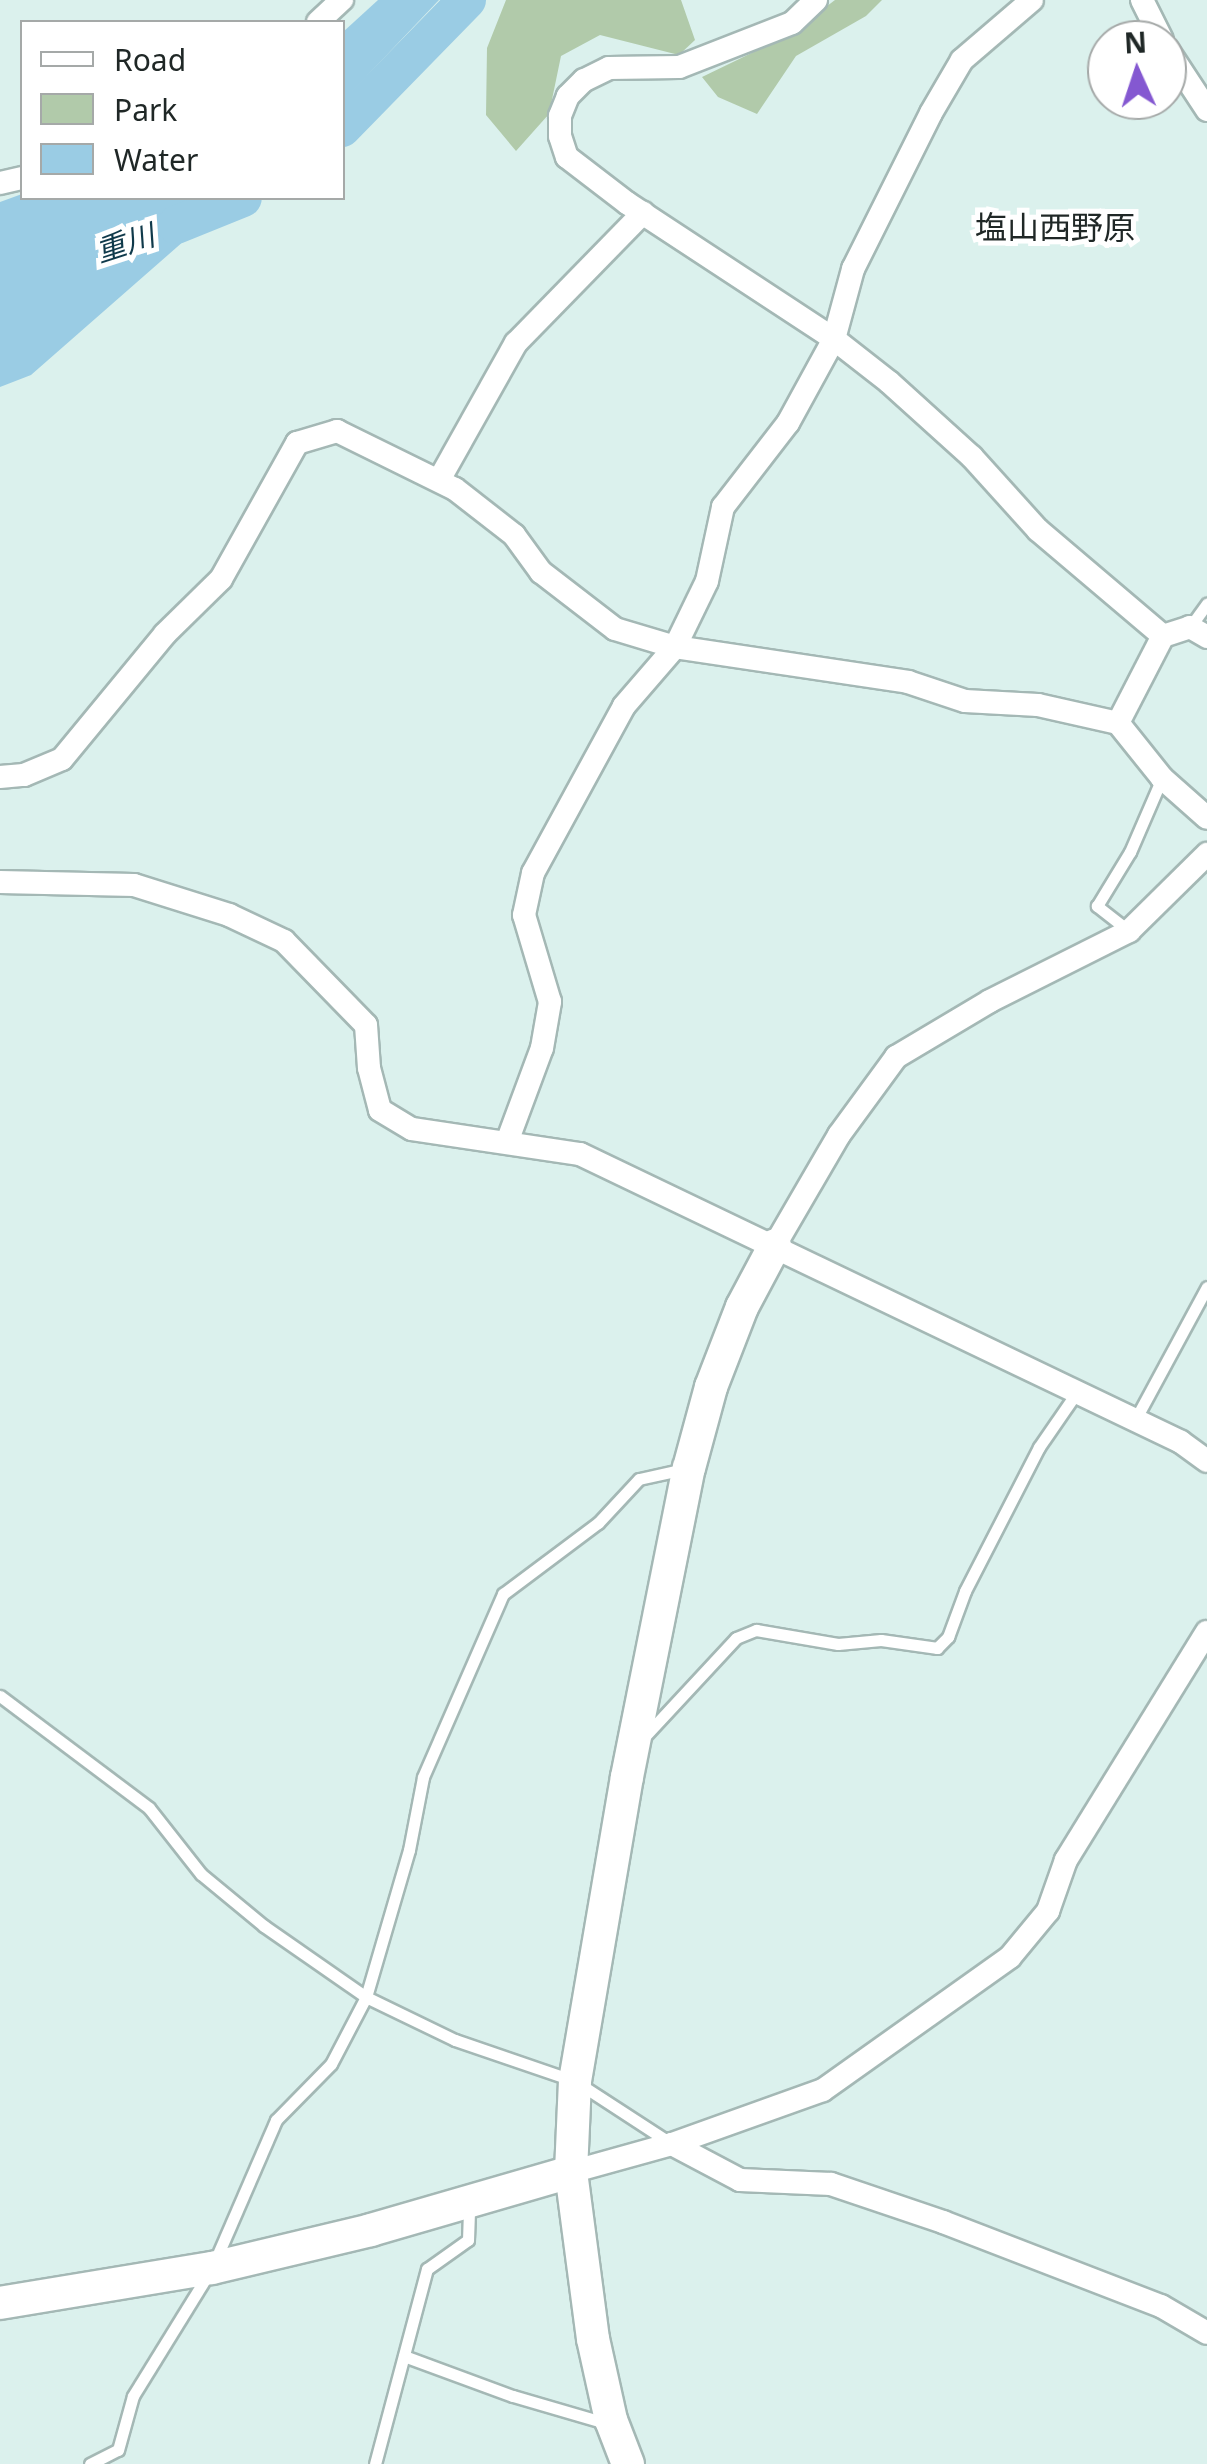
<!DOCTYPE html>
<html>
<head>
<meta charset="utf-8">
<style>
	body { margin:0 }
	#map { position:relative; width:1207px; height:2464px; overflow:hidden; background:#dbf1ed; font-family:"Noto Sans","Noto Sans JP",sans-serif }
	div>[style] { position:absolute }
	.green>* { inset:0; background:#b1caaa }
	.water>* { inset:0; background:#9acce4 }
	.river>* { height:38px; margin:-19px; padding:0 19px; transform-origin:19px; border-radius:19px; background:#9acce4 }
	.roads { filter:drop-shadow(2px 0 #a4b8b5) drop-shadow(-2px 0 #a4b8b5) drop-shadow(0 2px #a4b8b5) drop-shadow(0 -2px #a4b8b5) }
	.lane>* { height:11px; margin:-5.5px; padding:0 5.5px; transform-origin:5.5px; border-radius:5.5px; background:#fff }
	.street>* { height:22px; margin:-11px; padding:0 11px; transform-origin:11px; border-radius:11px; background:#fff }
	.secondary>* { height:32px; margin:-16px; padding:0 16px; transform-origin:16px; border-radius:16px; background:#fff }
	span { translate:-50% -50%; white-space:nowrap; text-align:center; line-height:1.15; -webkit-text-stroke:10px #fff; paint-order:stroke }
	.water-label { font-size:30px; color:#103a4b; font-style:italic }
	.quarter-label { font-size:32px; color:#1f2726 }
	.legend { position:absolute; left:20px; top:20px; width:325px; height:180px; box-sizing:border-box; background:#fff; border:2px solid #a5a9a8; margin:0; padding:12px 18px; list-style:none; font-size:30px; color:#1f2726 }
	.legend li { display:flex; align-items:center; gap:20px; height:50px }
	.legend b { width:50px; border:2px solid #a5a9a8 }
	.north { position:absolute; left:1087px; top:20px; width:100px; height:100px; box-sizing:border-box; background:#fff; border:2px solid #a5a9a8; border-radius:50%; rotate:357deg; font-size:28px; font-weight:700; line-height:40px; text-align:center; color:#1f2726 }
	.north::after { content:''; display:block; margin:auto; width:35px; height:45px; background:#8458d1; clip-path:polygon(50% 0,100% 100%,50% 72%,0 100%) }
</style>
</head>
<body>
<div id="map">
	<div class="green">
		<i style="clip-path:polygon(506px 0,681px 0,695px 40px,679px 55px,600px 35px,561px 56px,549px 114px,516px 151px,486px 115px,487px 48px)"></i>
		<i style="clip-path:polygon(835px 0,882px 0,866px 16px,796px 56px,757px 114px,718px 97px,702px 77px,789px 35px)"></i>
	</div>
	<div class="water">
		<i style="clip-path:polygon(378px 0,439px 0,343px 101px,343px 32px)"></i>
		<i style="clip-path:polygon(22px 194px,22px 198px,233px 198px,31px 375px,0 387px,0 202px)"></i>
	</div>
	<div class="river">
		<i style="left:342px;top:128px;width:179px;rotate:-45.7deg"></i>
		<i style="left:176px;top:225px;width:72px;rotate:-21.9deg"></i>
	</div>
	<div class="roads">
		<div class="lane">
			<i style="left:1190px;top:627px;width:29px;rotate:-54deg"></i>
			<i style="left:1129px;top:931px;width:41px;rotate:-142deg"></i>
			<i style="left:1097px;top:906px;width:63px;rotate:-58.6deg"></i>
			<i style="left:1130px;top:852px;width:81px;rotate:-66.6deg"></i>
			<i style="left:1135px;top:1420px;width:151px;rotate:-61.6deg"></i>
			<i style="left:0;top:1696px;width:186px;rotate:36.9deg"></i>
			<i style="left:149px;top:1808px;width:84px;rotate:51.8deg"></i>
			<i style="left:201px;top:1874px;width:82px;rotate:39.5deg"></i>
			<i style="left:264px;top:1926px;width:124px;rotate:34.8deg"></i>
			<i style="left:366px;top:1997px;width:99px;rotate:25.8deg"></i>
			<i style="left:455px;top:2040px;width:127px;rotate:18.9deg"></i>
			<i style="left:575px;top:2081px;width:113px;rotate:33.1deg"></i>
			<i style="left:646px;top:1735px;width:132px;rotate:-47.1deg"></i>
			<i style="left:736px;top:1638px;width:22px;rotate:-22deg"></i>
			<i style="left:756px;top:1630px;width:83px;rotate:9.7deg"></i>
			<i style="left:838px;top:1644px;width:43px;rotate:-5.3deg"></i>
			<i style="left:881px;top:1640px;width:57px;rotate:8.1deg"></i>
			<i style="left:937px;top:1648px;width:16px;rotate:-45deg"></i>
			<i style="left:948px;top:1637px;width:49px;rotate:-69.7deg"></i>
			<i style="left:965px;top:1591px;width:162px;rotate:-62.8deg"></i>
			<i style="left:1039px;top:1447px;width:67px;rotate:-55.4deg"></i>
			<i style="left:404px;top:2356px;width:116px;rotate:20.2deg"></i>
			<i style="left:513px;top:2396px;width:100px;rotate:16.3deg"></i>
			<i style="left:90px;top:2464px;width:31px;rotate:-27deg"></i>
			<i style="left:118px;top:2450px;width:56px;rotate:-74.5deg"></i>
			<i style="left:133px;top:2396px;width:150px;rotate:-58.3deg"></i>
			<i style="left:212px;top:2268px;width:161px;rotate:-66.6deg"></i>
			<i style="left:276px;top:2120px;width:78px;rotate:-45.5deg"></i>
			<i style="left:331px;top:2064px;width:76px;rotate:-62.4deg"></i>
			<i style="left:366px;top:1997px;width:153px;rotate:-73.7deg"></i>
			<i style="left:409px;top:1850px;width:74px;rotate:-79.1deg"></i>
			<i style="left:423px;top:1777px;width:200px;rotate:-66.4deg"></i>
			<i style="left:503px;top:1594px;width:119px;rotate:-36.8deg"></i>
			<i style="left:598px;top:1523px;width:60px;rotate:-47deg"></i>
			<i style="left:639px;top:1479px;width:47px;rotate:-12.3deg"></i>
			<i style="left:375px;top:2464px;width:202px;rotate:-75.1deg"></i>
			<i style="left:427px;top:2269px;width:50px;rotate:-35.3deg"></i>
			<i style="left:468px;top:2240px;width:34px;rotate:-88deg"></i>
		</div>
		<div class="street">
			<i style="left:816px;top:0;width:33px;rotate:136deg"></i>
			<i style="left:792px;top:23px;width:121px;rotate:158.7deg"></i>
			<i style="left:679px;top:67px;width:70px;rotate:179.2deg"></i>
			<i style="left:609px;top:68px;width:28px;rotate:154deg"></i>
			<i style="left:584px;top:80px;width:23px;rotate:135deg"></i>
			<i style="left:568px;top:96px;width:22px;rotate:112deg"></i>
			<i style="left:560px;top:116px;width:20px;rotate:90deg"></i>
			<i style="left:560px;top:136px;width:22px;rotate:72deg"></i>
			<i style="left:567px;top:157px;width:76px;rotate:37.5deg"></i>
			<i style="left:627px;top:203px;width:248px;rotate:33.3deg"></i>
			<i style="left:834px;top:339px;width:70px;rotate:38deg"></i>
			<i style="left:889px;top:382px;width:112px;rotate:42.1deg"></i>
			<i style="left:972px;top:457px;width:98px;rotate:47.9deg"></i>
			<i style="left:1038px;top:530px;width:164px;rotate:40.3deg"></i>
			<i style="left:1142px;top:0;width:45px;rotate:63.4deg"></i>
			<i style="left:318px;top:22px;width:33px;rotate:-43deg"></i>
			<i style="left:1167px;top:49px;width:73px;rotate:56.7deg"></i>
			<i style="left:0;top:183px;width:23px;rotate:-13deg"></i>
			<i style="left:439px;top:480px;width:157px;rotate:-60.7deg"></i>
			<i style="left:516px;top:343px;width:182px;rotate:-45.7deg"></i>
			<i style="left:1118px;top:723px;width:98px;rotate:-62.7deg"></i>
			<i style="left:1163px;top:636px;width:28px;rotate:-18deg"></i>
			<i style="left:1190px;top:627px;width:20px;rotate:30deg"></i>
			<i style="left:0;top:777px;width:24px;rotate:-5deg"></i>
			<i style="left:24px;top:775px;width:41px;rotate:-22.8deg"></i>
			<i style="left:62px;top:759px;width:162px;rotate:-50.5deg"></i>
			<i style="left:165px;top:634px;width:78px;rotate:-44.5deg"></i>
			<i style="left:221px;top:579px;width:156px;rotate:-60.8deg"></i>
			<i style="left:297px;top:443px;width:42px;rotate:-16.7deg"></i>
			<i style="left:337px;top:431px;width:131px;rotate:26.2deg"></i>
			<i style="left:455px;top:489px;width:75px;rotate:37.9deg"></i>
			<i style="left:514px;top:535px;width:46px;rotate:53.9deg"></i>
			<i style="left:541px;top:572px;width:93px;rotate:37.6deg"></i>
			<i style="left:615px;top:629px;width:63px;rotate:16.7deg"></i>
			<i style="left:675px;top:647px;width:236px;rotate:8.5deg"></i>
			<i style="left:908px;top:682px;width:60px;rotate:18.4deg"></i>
			<i style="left:965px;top:701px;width:73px;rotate:3.1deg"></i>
			<i style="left:1038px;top:705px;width:82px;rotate:12.7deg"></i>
			<i style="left:1118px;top:723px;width:70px;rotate:51.3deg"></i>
			<i style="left:1162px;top:778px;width:60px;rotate:41.6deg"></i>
			<i style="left:0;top:882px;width:134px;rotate:1.3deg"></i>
			<i style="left:134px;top:885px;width:100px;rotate:17.5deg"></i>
			<i style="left:229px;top:915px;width:61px;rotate:25.3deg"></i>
			<i style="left:284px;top:941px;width:117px;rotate:45.7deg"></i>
			<i style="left:366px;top:1025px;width:43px;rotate:86deg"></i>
			<i style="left:369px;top:1068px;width:43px;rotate:75.3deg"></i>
			<i style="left:380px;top:1110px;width:37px;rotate:31deg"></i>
			<i style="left:412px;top:1129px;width:170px;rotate:8.5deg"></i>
			<i style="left:580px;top:1154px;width:666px;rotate:25.6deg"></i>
			<i style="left:1181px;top:1442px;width:32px;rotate:36deg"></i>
			<i style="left:507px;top:1142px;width:100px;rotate:-69.6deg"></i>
			<i style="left:542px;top:1048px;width:47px;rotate:-80.1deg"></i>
			<i style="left:550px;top:1002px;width:91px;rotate:-106.6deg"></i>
			<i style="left:524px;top:915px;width:43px;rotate:-77.9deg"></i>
			<i style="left:533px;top:873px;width:190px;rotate:-61.4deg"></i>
			<i style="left:624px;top:706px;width:78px;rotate:-49.2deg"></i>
			<i style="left:675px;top:647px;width:73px;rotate:-64.1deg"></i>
			<i style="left:707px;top:581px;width:76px;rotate:-77.8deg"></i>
			<i style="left:723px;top:507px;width:106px;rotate:-52.3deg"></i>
			<i style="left:788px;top:423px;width:96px;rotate:-61.3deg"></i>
			<i style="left:834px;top:339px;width:73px;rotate:-74.8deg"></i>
			<i style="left:853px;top:269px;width:174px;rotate:-63.4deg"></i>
			<i style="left:931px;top:113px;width:61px;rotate:-59.7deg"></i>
			<i style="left:962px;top:60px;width:92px;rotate:-40.6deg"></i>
			<i style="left:775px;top:1245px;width:127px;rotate:-59.8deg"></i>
			<i style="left:839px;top:1135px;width:97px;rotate:-53.8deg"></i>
			<i style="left:896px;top:1057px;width:109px;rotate:-30.8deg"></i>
			<i style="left:990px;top:1001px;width:156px;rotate:-26.7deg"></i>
			<i style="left:1129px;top:931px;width:110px;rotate:-44.6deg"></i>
			<i style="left:672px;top:2144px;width:77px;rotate:27.9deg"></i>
			<i style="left:740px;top:2180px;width:91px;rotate:2.5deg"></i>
			<i style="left:831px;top:2184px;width:118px;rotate:18.7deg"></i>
			<i style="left:943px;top:2222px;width:234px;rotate:21.1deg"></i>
			<i style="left:1161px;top:2306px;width:53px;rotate:30.4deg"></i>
			<i style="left:571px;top:2172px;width:105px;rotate:-15.5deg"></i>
			<i style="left:672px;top:2144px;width:160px;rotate:-19.7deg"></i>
			<i style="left:823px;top:2090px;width:229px;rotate:-35.4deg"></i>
			<i style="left:1010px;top:1957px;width:60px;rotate:-50.4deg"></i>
			<i style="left:1048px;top:1911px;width:54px;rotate:-70.6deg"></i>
			<i style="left:1066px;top:1860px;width:268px;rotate:-58.3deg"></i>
		</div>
		<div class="secondary">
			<i style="left:0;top:2303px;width:215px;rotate:-9.4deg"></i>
			<i style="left:212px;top:2268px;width:163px;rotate:-13.4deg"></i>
			<i style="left:371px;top:2230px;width:208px;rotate:-16.2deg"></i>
			<i style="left:628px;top:2464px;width:47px;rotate:-111.1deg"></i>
			<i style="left:611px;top:2420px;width:83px;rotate:-102.5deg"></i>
			<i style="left:593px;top:2339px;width:168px;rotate:-97.5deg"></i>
			<i style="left:571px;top:2172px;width:91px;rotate:-87.5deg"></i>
			<i style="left:575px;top:2081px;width:308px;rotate:-80.3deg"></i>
			<i style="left:627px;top:1777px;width:315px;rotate:-78.7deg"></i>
			<i style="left:689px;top:1468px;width:84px;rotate:-74.8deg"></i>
			<i style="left:711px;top:1387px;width:86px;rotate:-68.8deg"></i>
			<i style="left:742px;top:1307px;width:70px;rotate:-62deg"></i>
		</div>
	</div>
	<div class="water-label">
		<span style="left:125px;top:243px;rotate:-18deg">重川</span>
	</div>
	<div class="quarter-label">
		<span style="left:1055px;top:227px">塩山西野原</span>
	</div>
	<ul class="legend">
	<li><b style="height:12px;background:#fff"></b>Road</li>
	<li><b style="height:28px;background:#b1caaa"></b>Park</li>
	<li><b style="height:28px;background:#9acce4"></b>Water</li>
	</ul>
	<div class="north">N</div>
</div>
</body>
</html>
